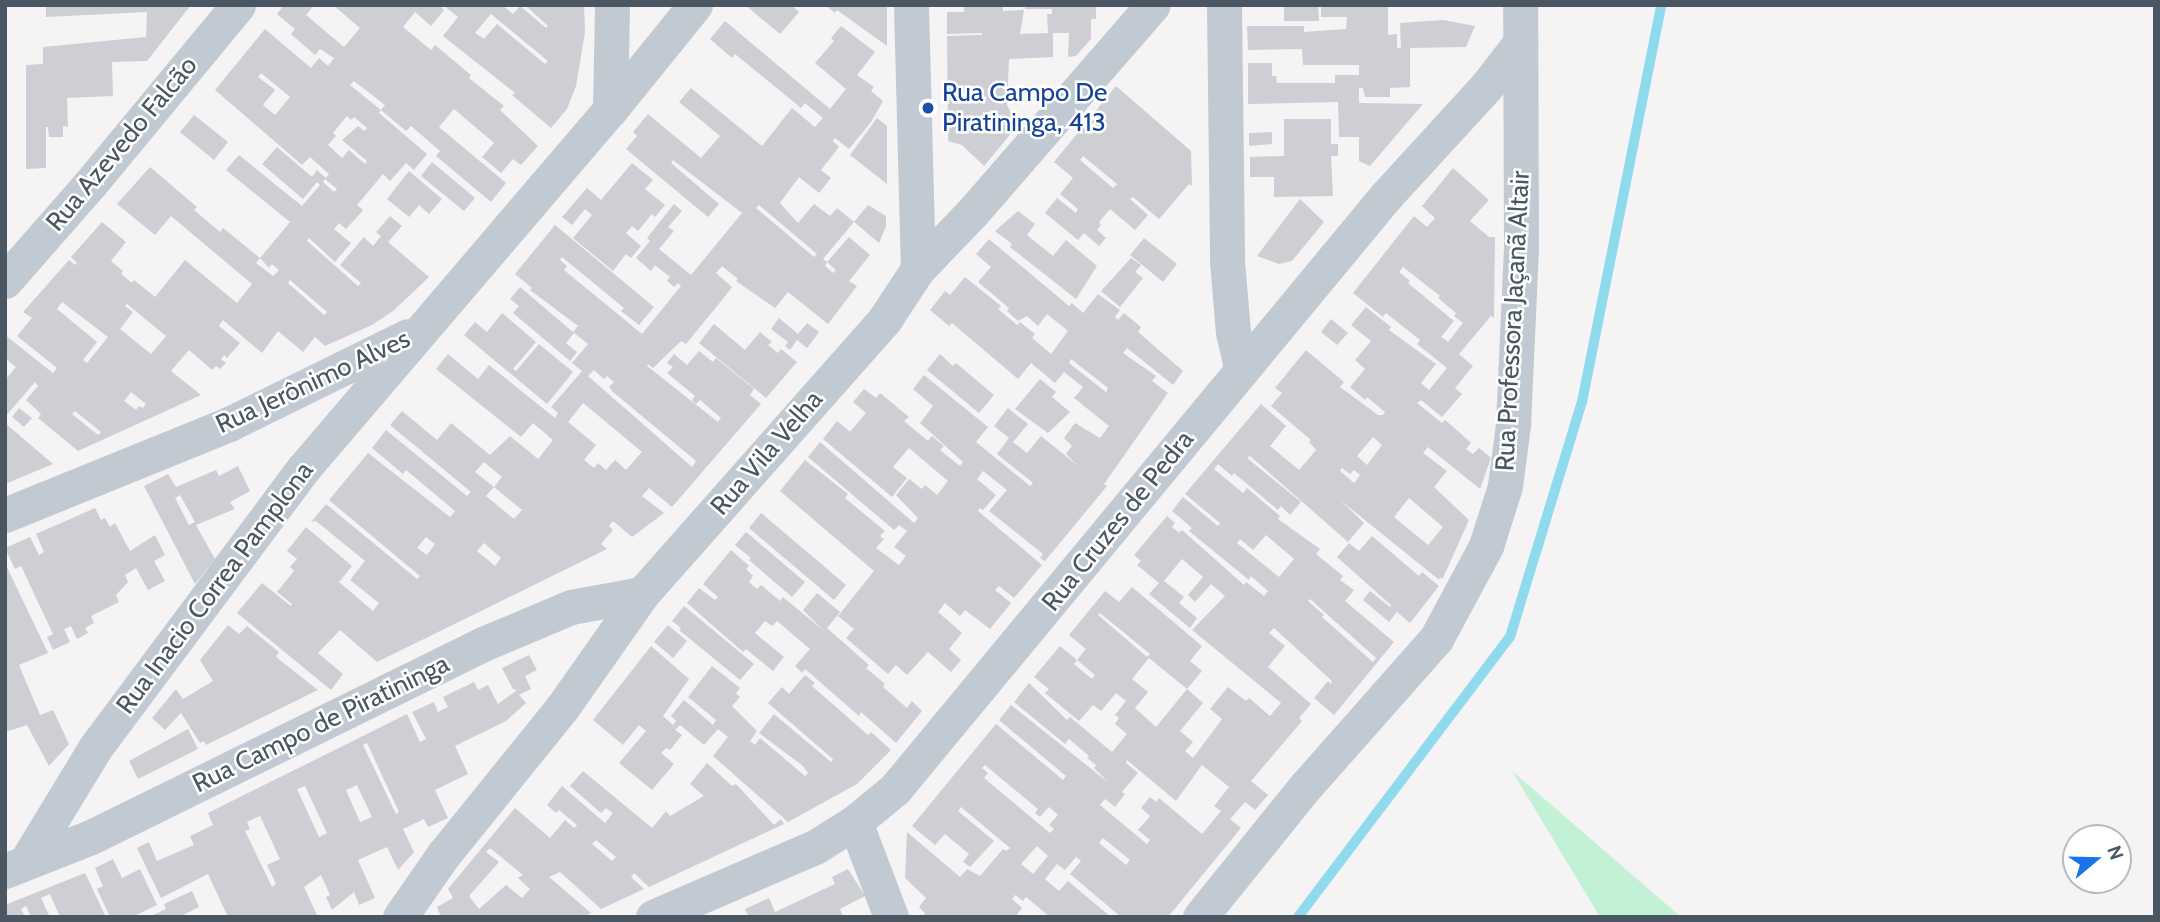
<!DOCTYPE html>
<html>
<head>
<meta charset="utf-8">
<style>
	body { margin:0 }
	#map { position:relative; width:2160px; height:922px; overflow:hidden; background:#f5f3f3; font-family:Cabin,sans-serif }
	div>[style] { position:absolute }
	.green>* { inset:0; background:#c3f1d5 }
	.stream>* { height:10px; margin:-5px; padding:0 5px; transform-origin:5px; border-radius:5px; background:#90daee }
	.building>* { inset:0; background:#cdcfd5 }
	.minor>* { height:35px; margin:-17.5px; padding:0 17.5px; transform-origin:17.5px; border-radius:17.5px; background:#c1cad2 }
	.dots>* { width:19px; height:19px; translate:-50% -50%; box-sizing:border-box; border:4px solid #fff; border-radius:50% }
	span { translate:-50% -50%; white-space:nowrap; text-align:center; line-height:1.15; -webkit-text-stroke:5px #fff; paint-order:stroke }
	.transit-label { font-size:26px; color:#164399 }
	.left { translate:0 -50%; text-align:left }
	.street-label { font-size:26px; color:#4a5661 }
	.frame { position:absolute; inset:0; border:7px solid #4a5661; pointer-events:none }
	.north { position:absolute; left:2062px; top:824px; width:70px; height:70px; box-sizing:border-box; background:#fff; border:2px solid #b7bbc0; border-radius:50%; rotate:71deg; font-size:19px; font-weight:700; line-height:28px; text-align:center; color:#4a5661 }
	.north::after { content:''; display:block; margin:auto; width:24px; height:32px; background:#1a73e8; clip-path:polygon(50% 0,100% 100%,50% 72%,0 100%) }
</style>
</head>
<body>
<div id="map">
	<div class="green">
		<i style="clip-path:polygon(1512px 771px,1681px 917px,1600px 917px)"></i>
	</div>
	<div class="stream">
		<i style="left:1298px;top:917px;width:351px;rotate:-52.9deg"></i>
		<i style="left:1510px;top:637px;width:246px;rotate:-73deg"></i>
		<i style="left:1582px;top:402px;width:405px;rotate:-78.7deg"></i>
	</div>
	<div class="building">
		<i style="clip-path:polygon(46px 5px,191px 5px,147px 61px,112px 62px,113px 96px,67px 98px,68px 127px,63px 126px,63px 137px,49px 137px,48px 127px,46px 127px,46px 168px,26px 169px,26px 65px,43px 64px,43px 47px,146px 37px,147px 12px,46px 17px)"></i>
		<i style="clip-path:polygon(evenodd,284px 5px,314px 5px,306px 15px,344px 47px,360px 28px,333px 5px,439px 5px,444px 10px,431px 26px,415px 12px,403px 27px,431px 50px,435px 45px,471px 75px,469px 78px,504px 106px,500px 110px,538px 146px,521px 165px,513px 159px,501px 173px,482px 157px,494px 143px,454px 109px,439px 127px,506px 183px,491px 202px,436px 156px,440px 151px,411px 126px,406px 131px,381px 110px,385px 105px,354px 81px,350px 85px,381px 110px,379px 113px,427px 154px,414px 170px,406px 163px,390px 181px,383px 174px,357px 205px,363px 210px,358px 216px,346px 229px,339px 223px,334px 229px,351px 243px,335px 262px,309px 238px,307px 241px,358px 286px,361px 283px,340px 265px,364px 237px,373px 246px,381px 236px,376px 232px,390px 216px,402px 226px,388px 242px,429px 277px,393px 311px,372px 325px,325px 346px,315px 337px,303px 352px,278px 331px,262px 353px,223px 320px,219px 326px,240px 343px,227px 358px,224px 355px,221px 359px,226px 363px,220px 369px,216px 366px,212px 370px,189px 350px,171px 371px,201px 395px,78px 451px,38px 418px,41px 414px,26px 400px,38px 386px,35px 382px,5px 417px,5px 380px,16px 367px,5px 358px,5px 335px,53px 373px,57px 368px,17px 336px,32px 318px,23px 312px,69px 260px,75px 265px,77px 263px,71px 257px,102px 222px,126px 242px,111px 261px,123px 271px,121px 274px,132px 283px,134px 280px,155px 297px,185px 260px,237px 303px,252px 284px,171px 216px,155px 235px,117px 204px,150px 167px,197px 207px,194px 210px,220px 232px,223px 228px,260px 258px,290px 222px,226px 170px,239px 155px,302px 206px,320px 185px,317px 182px,303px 199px,262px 164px,277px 147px,312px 177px,317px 170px,326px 178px,323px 182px,334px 192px,337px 189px,325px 179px,329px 174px,310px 157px,302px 165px,215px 90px,265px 29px,311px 68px,319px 58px,328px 66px,334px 58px,320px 49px,315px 55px,291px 34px,295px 29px,277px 14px,284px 5px,261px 73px,290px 97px,275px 115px,263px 105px,275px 90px,258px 77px,261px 73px,284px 5px,347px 116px,351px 120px,354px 117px,367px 128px,364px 131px,358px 126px,342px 140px,367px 161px,365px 164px,349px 150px,342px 158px,328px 145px,336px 136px,333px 133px,347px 116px,284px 5px,260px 258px,269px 268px,272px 264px,279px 270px,273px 276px,256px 263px,260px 258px,284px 5px,290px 280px,327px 312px,324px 315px,288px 283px,290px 280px,284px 5px,62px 302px,108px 337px,87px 363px,83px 360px,97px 342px,57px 309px,62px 302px,284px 5px,127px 304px,166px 336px,151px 354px,120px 329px,133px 312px,125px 306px,127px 304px,284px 5px,131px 392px,146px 404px,143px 408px,139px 406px,136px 410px,124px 401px,131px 392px,284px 5px,75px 411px,101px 432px,98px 435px,72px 414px,75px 411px)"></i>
		<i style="clip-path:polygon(evenodd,443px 5px,502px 5px,513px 14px,520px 6px,546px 28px,548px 26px,525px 5px,584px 5px,585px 32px,576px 86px,567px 109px,551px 128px,512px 95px,515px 93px,443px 36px,458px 17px,443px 5px,491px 14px,548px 61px,545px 64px,497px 24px,484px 39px,475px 33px,491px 14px)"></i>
		<i style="clip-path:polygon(745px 5px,791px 5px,799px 12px,780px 34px)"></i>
		<i style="clip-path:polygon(825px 5px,887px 5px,887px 46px,837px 10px,835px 13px)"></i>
		<i style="clip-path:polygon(964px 5px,1003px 5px,1003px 11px,1024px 10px,1020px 34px,1048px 33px,1047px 14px,1052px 14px,1052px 9px,1025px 9px,1025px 5px,1096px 5px,1096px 19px,1091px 19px,1091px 39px,1076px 56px,1068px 57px,1069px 33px,1053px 33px,1053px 57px,1009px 59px,1007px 105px,1018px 125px,984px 166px,962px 145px,948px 141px,947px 36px,982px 35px,982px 33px,947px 34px,947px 12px,964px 12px)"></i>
		<i style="clip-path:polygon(1284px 5px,1318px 5px,1319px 21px,1284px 21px)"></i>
		<i style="clip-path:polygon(1321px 5px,1388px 5px,1388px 35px,1397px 34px,1397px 48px,1401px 48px,1400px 23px,1443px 20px,1475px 26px,1466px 47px,1410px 48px,1410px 87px,1390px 88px,1390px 97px,1365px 97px,1363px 88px,1359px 88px,1359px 103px,1423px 104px,1370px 166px,1359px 161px,1359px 137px,1339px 137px,1338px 102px,1248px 104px,1248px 63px,1272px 63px,1272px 76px,1276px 76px,1277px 83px,1335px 83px,1335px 75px,1359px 75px,1359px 65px,1303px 65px,1302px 49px,1248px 50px,1247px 26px,1304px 26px,1304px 32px,1346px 29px,1347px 17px,1321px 17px)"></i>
		<i style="clip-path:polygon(evenodd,725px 21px,830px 109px,846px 89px,815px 63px,834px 41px,831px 38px,841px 26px,875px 52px,857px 75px,874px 87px,871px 91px,883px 101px,871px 122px,849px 149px,835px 138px,833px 141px,839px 147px,821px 170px,831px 178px,819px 193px,799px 177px,780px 203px,798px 223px,814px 204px,830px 216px,837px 208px,854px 222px,868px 205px,886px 216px,886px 226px,879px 243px,854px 222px,823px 259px,827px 262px,825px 266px,833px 273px,836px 270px,827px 262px,849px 237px,870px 255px,849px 281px,857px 286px,828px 324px,788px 292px,775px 308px,736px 281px,738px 279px,722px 266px,716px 273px,732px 287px,722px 300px,686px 344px,681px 341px,653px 368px,648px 364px,647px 366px,718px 422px,721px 418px,700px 400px,696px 404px,692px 400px,695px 396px,667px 373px,673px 367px,667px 363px,674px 354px,687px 365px,699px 351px,713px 362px,716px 358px,754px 389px,750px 395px,761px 404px,672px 507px,649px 488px,642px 496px,664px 513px,632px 537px,613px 521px,609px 526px,613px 530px,601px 544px,607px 549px,377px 662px,340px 630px,318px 653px,343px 674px,331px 690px,237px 613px,262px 583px,291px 606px,292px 604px,277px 592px,294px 571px,290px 567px,297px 559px,287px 551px,306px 527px,352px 566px,339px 582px,373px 611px,379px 603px,350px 580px,365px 561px,316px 521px,311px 522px,326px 504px,417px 579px,420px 576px,329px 500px,368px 453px,450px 517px,455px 511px,406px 470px,403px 474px,372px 448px,386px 430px,467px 496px,471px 492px,390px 425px,402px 411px,437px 440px,451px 423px,490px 455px,510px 436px,538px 459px,553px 440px,533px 423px,521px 437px,436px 369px,448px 354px,478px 379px,489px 365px,555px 418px,558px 413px,551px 407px,582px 371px,572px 363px,588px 344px,573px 332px,578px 326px,530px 290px,532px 288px,515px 274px,555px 225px,654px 307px,639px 325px,621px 311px,624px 308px,562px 257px,560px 260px,567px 266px,564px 270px,642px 334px,681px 286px,678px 283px,674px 287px,667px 281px,670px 277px,655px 265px,651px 271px,636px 258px,650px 241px,647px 238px,674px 204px,682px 211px,668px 227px,674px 231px,659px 249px,691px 275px,742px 213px,673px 160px,671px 163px,719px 204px,708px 217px,626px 149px,637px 136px,633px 132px,648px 114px,701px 158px,720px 136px,679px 102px,691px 88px,762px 146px,792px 108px,815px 127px,823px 118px,805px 103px,801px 108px,735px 54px,732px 58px,710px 39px,725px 21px,759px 205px,817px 254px,814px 257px,756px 208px,759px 205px,725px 21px,594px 370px,604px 379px,607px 376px,614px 382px,609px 387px,613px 392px,696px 461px,692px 467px,588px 376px,594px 370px,725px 21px,583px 403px,642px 452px,626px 470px,615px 460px,606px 470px,598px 463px,594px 468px,584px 460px,596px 445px,568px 422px,583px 403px,725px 21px,484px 462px,502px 477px,494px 487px,522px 510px,514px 519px,486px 496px,494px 487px,475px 472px,484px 462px,725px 21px,426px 537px,435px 544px,427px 555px,417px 548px,426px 537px,725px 21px,484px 543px,501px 558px,495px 566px,477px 551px,484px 543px)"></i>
		<i style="clip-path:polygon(evenodd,1116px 86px,1191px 151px,1192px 186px,1189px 184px,1159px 219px,1133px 197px,1130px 199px,1148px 215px,1135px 230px,1110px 209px,1099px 222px,1101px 225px,1097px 230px,1106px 238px,1099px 246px,1084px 233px,1078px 240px,1045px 213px,1057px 198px,1076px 213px,1078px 209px,1060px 194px,1073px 178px,1054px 162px,1116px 86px,1083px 156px,1117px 184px,1113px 188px,1080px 160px,1083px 156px)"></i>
		<i style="clip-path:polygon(194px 115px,228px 142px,214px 160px,180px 132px)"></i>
		<i style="clip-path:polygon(877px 118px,887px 126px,887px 184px,850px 155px)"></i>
		<i style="clip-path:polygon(1284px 119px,1331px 119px,1331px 144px,1338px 144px,1338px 156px,1331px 156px,1333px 196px,1274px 197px,1274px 177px,1250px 177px,1250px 157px,1284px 156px)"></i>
		<i style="clip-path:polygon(1272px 132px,1272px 144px,1249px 146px,1249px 133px)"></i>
		<i style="clip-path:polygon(432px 162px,475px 198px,464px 211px,421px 176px)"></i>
		<i style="clip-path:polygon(632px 163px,653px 180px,645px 189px,665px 205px,655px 217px,652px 214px,638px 231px,632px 226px,626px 233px,641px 246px,631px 258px,626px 254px,613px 271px,573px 238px,592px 215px,585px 209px,572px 225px,562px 217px,587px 188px,601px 200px)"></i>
		<i style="clip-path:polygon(evenodd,1453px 168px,1489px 200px,1470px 221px,1489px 237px,1495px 237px,1494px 318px,1491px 316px,1459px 354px,1473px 366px,1455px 388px,1462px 394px,1442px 417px,1421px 400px,1417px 403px,1442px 423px,1445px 420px,1459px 432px,1471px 443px,1466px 449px,1473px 454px,1479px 448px,1491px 458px,1480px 489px,1428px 447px,1423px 453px,1447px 471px,1434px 487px,1469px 520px,1443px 578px,1438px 579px,1340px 500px,1364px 523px,1348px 542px,1250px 456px,1247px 458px,1301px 502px,1290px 515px,1281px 506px,1278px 510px,1234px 473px,1232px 476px,1218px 464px,1214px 469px,1243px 493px,1247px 488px,1280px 516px,1278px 519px,1320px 549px,1316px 554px,1343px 576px,1340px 580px,1354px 590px,1345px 601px,1394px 642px,1334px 715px,1314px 698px,1328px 681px,1331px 684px,1332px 681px,1274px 628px,1269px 633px,1285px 646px,1268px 667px,1311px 704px,1299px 718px,1302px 721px,1251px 781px,1268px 795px,1255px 810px,1245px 802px,1230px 819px,1241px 828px,1168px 917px,1121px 917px,1070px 874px,1081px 861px,1076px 857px,1065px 870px,1057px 864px,1045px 879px,1059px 891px,1068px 881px,1111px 917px,1050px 917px,1026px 897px,1023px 901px,1015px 895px,1012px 899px,1022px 908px,1015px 917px,922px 917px,925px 913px,919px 907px,926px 898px,905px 878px,907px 832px,960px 877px,967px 869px,980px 876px,1003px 849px,1006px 851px,1010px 848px,961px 807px,958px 811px,994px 841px,970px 867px,963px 862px,969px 854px,945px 834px,935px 845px,912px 826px,996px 724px,1063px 780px,1066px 776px,999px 720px,1011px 705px,1109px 783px,1094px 768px,1096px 765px,1087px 758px,1089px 756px,1069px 739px,1065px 744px,1014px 702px,1029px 683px,1067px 720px,1070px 717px,1112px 752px,1127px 734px,1115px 724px,1119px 718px,1115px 715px,1126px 701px,1116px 693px,1101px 711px,1093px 705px,1079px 721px,1045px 693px,1049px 689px,1034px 677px,1060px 646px,1077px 660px,1074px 664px,1092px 679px,1095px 675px,1077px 660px,1086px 649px,1069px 635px,1105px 591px,1119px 602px,1132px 587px,1202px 646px,1190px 661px,1202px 671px,1187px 689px,1149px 658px,1132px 679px,1148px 692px,1135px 708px,1156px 727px,1187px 689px,1203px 703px,1180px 731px,1193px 742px,1185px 751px,1193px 758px,1222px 719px,1210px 709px,1228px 687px,1246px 701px,1249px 698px,1270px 716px,1281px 703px,1192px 630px,1225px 596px,1211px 584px,1195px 602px,1188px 595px,1203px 577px,1182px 559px,1164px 581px,1184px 597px,1179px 603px,1197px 618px,1190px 628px,1149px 594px,1159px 583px,1137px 565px,1141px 561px,1134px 555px,1167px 516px,1175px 523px,1172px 527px,1179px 533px,1182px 530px,1244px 585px,1246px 582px,1264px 596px,1268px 591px,1251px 576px,1249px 580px,1189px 531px,1192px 528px,1172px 511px,1183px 497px,1218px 526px,1220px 523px,1185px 494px,1261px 404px,1286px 426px,1270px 446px,1299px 470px,1316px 450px,1320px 454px,1309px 442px,1311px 440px,1271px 406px,1282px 393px,1275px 388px,1306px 350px,1344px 382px,1340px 387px,1378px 415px,1383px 415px,1385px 412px,1367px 397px,1365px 400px,1350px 387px,1365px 369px,1355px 360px,1371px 341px,1351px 325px,1366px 307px,1391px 327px,1389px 330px,1436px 364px,1421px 383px,1429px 390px,1447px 368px,1417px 344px,1420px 340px,1386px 313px,1383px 317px,1353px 293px,1414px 216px,1427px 227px,1435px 218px,1422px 206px,1453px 168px,1403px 267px,1440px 296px,1438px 298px,1456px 313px,1454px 316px,1463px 323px,1448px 342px,1441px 337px,1454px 321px,1408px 283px,1410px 281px,1399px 272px,1403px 267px,1453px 168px,1373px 437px,1382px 445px,1367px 465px,1357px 456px,1373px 437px,1453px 168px,1342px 468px,1350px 474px,1354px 470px,1360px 475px,1354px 483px,1340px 471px,1342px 468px,1453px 168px,1409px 498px,1443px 527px,1428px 545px,1394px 517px,1409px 498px,1453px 168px,1266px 535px,1294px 559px,1279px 577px,1237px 543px,1240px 539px,1253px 550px,1266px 535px,1453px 168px,1310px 599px,1376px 658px,1373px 662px,1322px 617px,1324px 615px,1308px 601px,1310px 599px,1453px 168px,1100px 613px,1150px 654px,1147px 657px,1098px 615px,1100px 613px,1453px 168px,1127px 760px,1176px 801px,1202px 765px,1229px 787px,1214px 806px,1221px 811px,1202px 834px,1159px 798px,1156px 802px,1150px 797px,1141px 808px,1150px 816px,1138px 830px,1150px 840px,1147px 844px,1100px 805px,1105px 799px,1115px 807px,1125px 794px,1122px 792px,1138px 773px,1126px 763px,1127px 760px,1453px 168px,985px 765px,1038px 809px,1035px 813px,1040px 817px,1049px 807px,1058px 815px,1049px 825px,1054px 829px,1050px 833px,984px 778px,988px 773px,982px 768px,985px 765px,1453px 168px,1103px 838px,1130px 860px,1126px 865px,1099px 843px,1103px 838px,1453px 168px,1037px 846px,1048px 856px,1033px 874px,1021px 864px,1037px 846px)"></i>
		<i style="clip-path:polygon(409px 171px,442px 199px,429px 214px,419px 205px,409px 217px,387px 199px)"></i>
		<i style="clip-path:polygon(1300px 199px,1324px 222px,1292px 261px,1279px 264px,1257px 256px)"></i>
		<i style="clip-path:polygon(1018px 211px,1035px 224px,1027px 235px,1053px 256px,1066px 240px,1097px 266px,1076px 299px,1010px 247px,1012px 244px,995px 231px)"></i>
		<i style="clip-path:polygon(1144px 238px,1177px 264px,1163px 282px,1130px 255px)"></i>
		<i style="clip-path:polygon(evenodd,989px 239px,1069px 306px,1072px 303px,1083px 313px,1098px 294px,1120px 310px,1115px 317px,1118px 320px,1124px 313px,1141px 327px,1138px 332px,1183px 371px,1173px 385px,1127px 348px,1123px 353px,1156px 376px,1152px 381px,1168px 393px,1104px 484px,1107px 486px,1045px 561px,1040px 558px,1043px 554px,989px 511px,1007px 490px,983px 471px,977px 479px,996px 495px,983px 510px,980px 508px,978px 511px,1042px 565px,1014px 598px,999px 586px,995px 590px,1011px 603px,990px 629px,965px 610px,960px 616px,945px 603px,938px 612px,962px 633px,949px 649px,961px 660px,951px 672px,928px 652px,907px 675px,896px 665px,888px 674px,846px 638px,854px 629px,838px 616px,874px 571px,780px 491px,805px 460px,848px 494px,845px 498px,885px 531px,880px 536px,884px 539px,876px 548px,899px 565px,906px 556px,894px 547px,907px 531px,899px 525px,894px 530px,808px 457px,820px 442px,914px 523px,918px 518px,896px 495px,909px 479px,922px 489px,925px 485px,937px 495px,948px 481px,909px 448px,893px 467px,907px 478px,892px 497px,823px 439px,837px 421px,850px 432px,866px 413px,853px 402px,864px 389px,876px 398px,880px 393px,909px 417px,904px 421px,928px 441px,932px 436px,944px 446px,940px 450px,960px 466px,963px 462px,920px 423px,933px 406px,913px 389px,924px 375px,988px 427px,976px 442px,1030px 486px,1033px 483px,997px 454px,1009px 438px,994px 426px,1008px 408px,1028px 424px,1013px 442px,1027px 453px,1041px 436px,1078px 466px,1066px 454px,1072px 446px,1064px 438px,1075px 423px,1100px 438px,1109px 426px,1074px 398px,1083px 387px,1064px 372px,1055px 383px,1031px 363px,1018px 379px,952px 323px,949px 326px,930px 310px,945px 291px,950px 295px,965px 277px,1001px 306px,998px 309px,1017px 325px,1020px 322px,1035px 334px,1032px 338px,1051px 354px,1068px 331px,1047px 314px,1038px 326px,1027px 316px,1018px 321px,1007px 311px,1009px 308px,978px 282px,991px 267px,976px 254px,989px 239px,1071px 359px,1108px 388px,1106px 392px,1069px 363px,1071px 359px)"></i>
		<i style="clip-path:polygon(1131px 258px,1141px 265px,1135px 272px,1143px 278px,1120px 307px,1101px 291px)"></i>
		<i style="clip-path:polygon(520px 287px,574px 333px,566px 343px,577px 352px,570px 361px,513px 313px,519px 306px,510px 299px)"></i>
		<i style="clip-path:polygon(502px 313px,536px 342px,513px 369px,516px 371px,539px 344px,573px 372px,547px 404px,464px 335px,475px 322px,487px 332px)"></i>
		<i style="clip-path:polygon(779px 318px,798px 334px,807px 323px,819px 332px,807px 348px,797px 340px,790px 350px,785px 346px,788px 342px,771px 329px)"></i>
		<i style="clip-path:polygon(1331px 319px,1348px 333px,1337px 345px,1321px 332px)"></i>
		<i style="clip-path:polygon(714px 324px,745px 350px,760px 332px,772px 342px,768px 345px,778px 353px,781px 349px,797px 362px,766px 398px,699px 343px)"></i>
		<i style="clip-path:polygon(940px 354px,953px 366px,956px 363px,994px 395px,979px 413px,927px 370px)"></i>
		<i style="clip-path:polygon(1040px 379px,1056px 392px,1052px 397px,1070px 412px,1048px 433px,1015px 409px)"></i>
		<i style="clip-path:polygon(19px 408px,32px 418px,24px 427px,12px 417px)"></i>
		<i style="clip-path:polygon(5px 423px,53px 464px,5px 484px)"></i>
		<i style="clip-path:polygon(evenodd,238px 466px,250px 491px,230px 502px,235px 509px,196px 525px,215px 559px,195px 584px,144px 486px,168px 474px,176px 487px,216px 470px,219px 476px,238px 466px,180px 495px,195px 522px,189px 525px,175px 498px,180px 495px)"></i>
		<i style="clip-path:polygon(95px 508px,101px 520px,105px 518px,110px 527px,115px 523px,130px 551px,155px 535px,165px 555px,154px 561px,165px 581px,148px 590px,136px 568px,125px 575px,128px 582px,116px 595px,119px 602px,91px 616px,94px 623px,85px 628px,88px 633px,77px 639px,71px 626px,64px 629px,70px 642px,53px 650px,47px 637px,53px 634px,21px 566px,15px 569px,5px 548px,30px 537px,39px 555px,44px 552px,36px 534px)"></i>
		<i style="clip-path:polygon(761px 513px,846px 585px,834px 600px,749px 528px)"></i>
		<i style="clip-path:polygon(746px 532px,805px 582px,792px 597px,749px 560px,751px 558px,735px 545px)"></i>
		<i style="clip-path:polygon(1372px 536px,1419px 576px,1422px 572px,1439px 586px,1410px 623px,1397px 612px,1389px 622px,1363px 600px,1370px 591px,1390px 607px,1391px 605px,1337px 557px,1349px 543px,1359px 551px)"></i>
		<i style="clip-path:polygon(731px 550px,749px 566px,746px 569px,753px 576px,749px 582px,757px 589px,761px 585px,780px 601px,783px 597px,824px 631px,803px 610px,817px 593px,840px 612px,827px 628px,869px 665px,866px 668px,885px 684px,883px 687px,907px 708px,912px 701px,922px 711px,896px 743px,861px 712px,859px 716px,805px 669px,802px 673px,795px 666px,810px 649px,777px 621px,772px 626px,765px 621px,755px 633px,784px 657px,773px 671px,746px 649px,743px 652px,687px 603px,699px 588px,715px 600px,718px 597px,703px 584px)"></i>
		<i style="clip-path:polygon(5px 563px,48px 653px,19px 665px,40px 715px,53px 710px,69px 744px,49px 766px,27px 725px,5px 732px)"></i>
		<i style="clip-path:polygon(684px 606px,754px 664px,740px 680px,679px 630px,681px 628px,672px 621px)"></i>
		<i style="clip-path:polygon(228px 625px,239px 634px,247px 626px,279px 652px,276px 657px,318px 690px,206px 745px,204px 741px,200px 743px,181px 713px,165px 730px,152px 718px,176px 689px,183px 699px,213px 681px,200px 660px)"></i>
		<i style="clip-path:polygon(668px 625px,687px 641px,673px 658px,654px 642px)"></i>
		<i style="clip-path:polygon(651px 646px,689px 679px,663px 716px,673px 725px,676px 721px,671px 716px,684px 700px,713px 725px,716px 720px,688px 697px,712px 666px,740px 688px,736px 693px,740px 697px,732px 706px,757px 731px,750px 741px,755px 745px,760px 738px,805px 776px,808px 773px,803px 766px,759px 733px,774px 714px,831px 762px,833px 759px,768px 703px,782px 687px,789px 694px,805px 675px,815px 683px,812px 686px,868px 735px,871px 732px,891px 750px,857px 784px,788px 822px,713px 756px,728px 737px,718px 729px,704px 745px,680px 725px,675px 730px,682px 735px,670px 750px,666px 748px,661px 753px,674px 764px,652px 790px,619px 763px,646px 731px,639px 725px,623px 745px,593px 720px)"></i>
		<i style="clip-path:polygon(evenodd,529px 655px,537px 670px,525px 676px,531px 689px,519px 695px,526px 703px,506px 721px,455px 746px,468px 774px,435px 790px,448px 818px,428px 827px,424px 819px,403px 829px,414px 852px,398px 870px,387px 847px,358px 860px,375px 898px,359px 905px,354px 892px,332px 910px,326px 897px,330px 895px,321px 875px,304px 887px,318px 917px,228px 917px,208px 874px,161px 898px,137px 848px,149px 842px,157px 861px,194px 845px,190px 836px,213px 825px,208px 813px,407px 714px,420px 742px,426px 739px,412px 712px,434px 702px,438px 712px,448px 707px,443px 697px,474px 682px,478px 690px,488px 685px,498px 704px,517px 690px,513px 689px,502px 668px,529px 655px,367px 743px,399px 812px,396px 814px,363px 745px,367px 743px,529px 655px,357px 785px,372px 817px,360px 822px,346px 790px,357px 785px,529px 655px,305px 786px,327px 833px,319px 837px,297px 789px,305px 786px,529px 655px,260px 816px,280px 859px,267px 865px,276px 884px,272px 887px,245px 831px,250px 829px,247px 822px,260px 816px)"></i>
		<i style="clip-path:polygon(188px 729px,198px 749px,138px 779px,129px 761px)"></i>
		<i style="clip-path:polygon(evenodd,707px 763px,732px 786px,736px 784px,774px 825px,781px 819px,784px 824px,649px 887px,634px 873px,631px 877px,644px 889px,601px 909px,560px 872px,549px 877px,591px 913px,584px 917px,441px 917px,437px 907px,453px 898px,448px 889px,515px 808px,550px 838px,565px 820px,574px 828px,577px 825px,559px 810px,556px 813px,547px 805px,562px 786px,605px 823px,613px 813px,606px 808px,601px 813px,570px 786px,583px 771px,652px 828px,666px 811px,670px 816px,704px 796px,690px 784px,707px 763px,596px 840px,616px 857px,612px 861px,592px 844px,596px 840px,707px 763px,490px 848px,523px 875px,518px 878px,530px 889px,522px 898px,506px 885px,479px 909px,469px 896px,499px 862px,486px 852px,490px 848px)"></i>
		<i style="clip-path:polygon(113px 859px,122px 878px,140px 869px,157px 905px,132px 917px,110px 917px,97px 889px,103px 886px,95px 868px)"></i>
		<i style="clip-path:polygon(848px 869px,865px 896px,840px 909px,843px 917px,749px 917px,745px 909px,769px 898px,775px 912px,835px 884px,832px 877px)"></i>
		<i style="clip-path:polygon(85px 873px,106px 917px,60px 917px,50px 894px,41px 898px,50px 917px,31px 917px,26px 906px,21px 909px,25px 917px,5px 917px,5px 905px)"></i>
		<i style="clip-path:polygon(192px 891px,199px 907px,179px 917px,149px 917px,166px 909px,164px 904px)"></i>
	</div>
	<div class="minor">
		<i style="left:911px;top:5px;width:264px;rotate:88.5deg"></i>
		<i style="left:1224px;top:5px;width:256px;rotate:89.3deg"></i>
		<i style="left:1227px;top:261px;width:71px;rotate:85.2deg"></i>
		<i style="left:1233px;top:332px;width:39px;rotate:77deg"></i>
		<i style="left:610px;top:110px;width:105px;rotate:-88.9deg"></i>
		<i style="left:5px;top:281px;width:129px;rotate:-48.8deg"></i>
		<i style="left:90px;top:184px;width:232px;rotate:-50.4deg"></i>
		<i style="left:5px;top:515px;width:242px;rotate:-22.1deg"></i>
		<i style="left:229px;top:424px;width:199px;rotate:-26.2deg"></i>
		<i style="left:855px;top:822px;width:102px;rotate:69.2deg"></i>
		<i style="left:27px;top:860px;width:131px;rotate:-58.7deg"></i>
		<i style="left:95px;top:748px;width:348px;rotate:-53.3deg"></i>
		<i style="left:303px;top:469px;width:472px;rotate:-49.5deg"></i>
		<i style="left:610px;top:110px;width:135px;rotate:-51deg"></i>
		<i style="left:5px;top:871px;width:92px;rotate:-21.6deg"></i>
		<i style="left:91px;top:837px;width:437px;rotate:-26.2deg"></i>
		<i style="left:483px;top:644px;width:95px;rotate:-22.8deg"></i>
		<i style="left:571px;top:607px;width:72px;rotate:-10.4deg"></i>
		<i style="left:400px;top:917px;width:77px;rotate:-55.1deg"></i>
		<i style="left:444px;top:854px;width:188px;rotate:-51.1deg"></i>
		<i style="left:562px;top:708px;width:139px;rotate:-54.9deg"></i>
		<i style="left:642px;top:594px;width:367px;rotate:-48.5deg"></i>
		<i style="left:885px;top:319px;width:60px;rotate:-56.6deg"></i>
		<i style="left:918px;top:269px;width:76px;rotate:-46.1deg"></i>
		<i style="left:971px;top:214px;width:277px;rotate:-49deg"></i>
		<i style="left:653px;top:917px;width:176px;rotate:-23.4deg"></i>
		<i style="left:815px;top:847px;width:47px;rotate:-32deg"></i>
		<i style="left:855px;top:822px;width:52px;rotate:-39.5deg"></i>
		<i style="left:895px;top:789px;width:770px;rotate:-50.38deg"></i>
		<i style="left:1386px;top:196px;width:148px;rotate:-47.5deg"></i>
		<i style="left:1486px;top:87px;width:56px;rotate:-52.3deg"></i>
		<i style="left:1200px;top:917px;width:167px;rotate:-51.1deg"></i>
		<i style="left:1305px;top:787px;width:198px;rotate:-48.5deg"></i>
		<i style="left:1436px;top:639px;width:106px;rotate:-61.7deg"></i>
		<i style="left:1486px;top:546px;width:63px;rotate:-72.4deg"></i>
		<i style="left:1505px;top:486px;width:63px;rotate:-82.6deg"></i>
		<i style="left:1513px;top:424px;width:179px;rotate:-87.4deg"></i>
		<i style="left:1521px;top:245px;width:240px;rotate:-90.2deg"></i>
	</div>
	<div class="dots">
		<i style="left:928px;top:108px;background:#1a4fb4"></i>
	</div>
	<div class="transit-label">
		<span class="left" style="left:942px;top:108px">Rua Campo De<br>Piratininga, 413</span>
	</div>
	<div class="street-label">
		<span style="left:122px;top:144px;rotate:-50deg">Rua Azevedo Falcão</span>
		<span style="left:1513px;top:321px;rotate:-87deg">Rua Professora Jaçanã Altair</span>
		<span style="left:313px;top:382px;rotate:-25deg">Rua Jerônimo Alves</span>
		<span style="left:767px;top:453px;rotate:-49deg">Rua Vila Velha</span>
		<span style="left:1118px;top:521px;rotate:-51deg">Rua Cruzes de Pedra</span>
		<span style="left:215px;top:588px;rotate:-53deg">Rua Inacio Correa Pamplona</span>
		<span style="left:321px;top:724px;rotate:-26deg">Rua Campo de Piratininga</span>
	</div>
	<div class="frame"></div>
	<div class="north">N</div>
</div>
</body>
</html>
